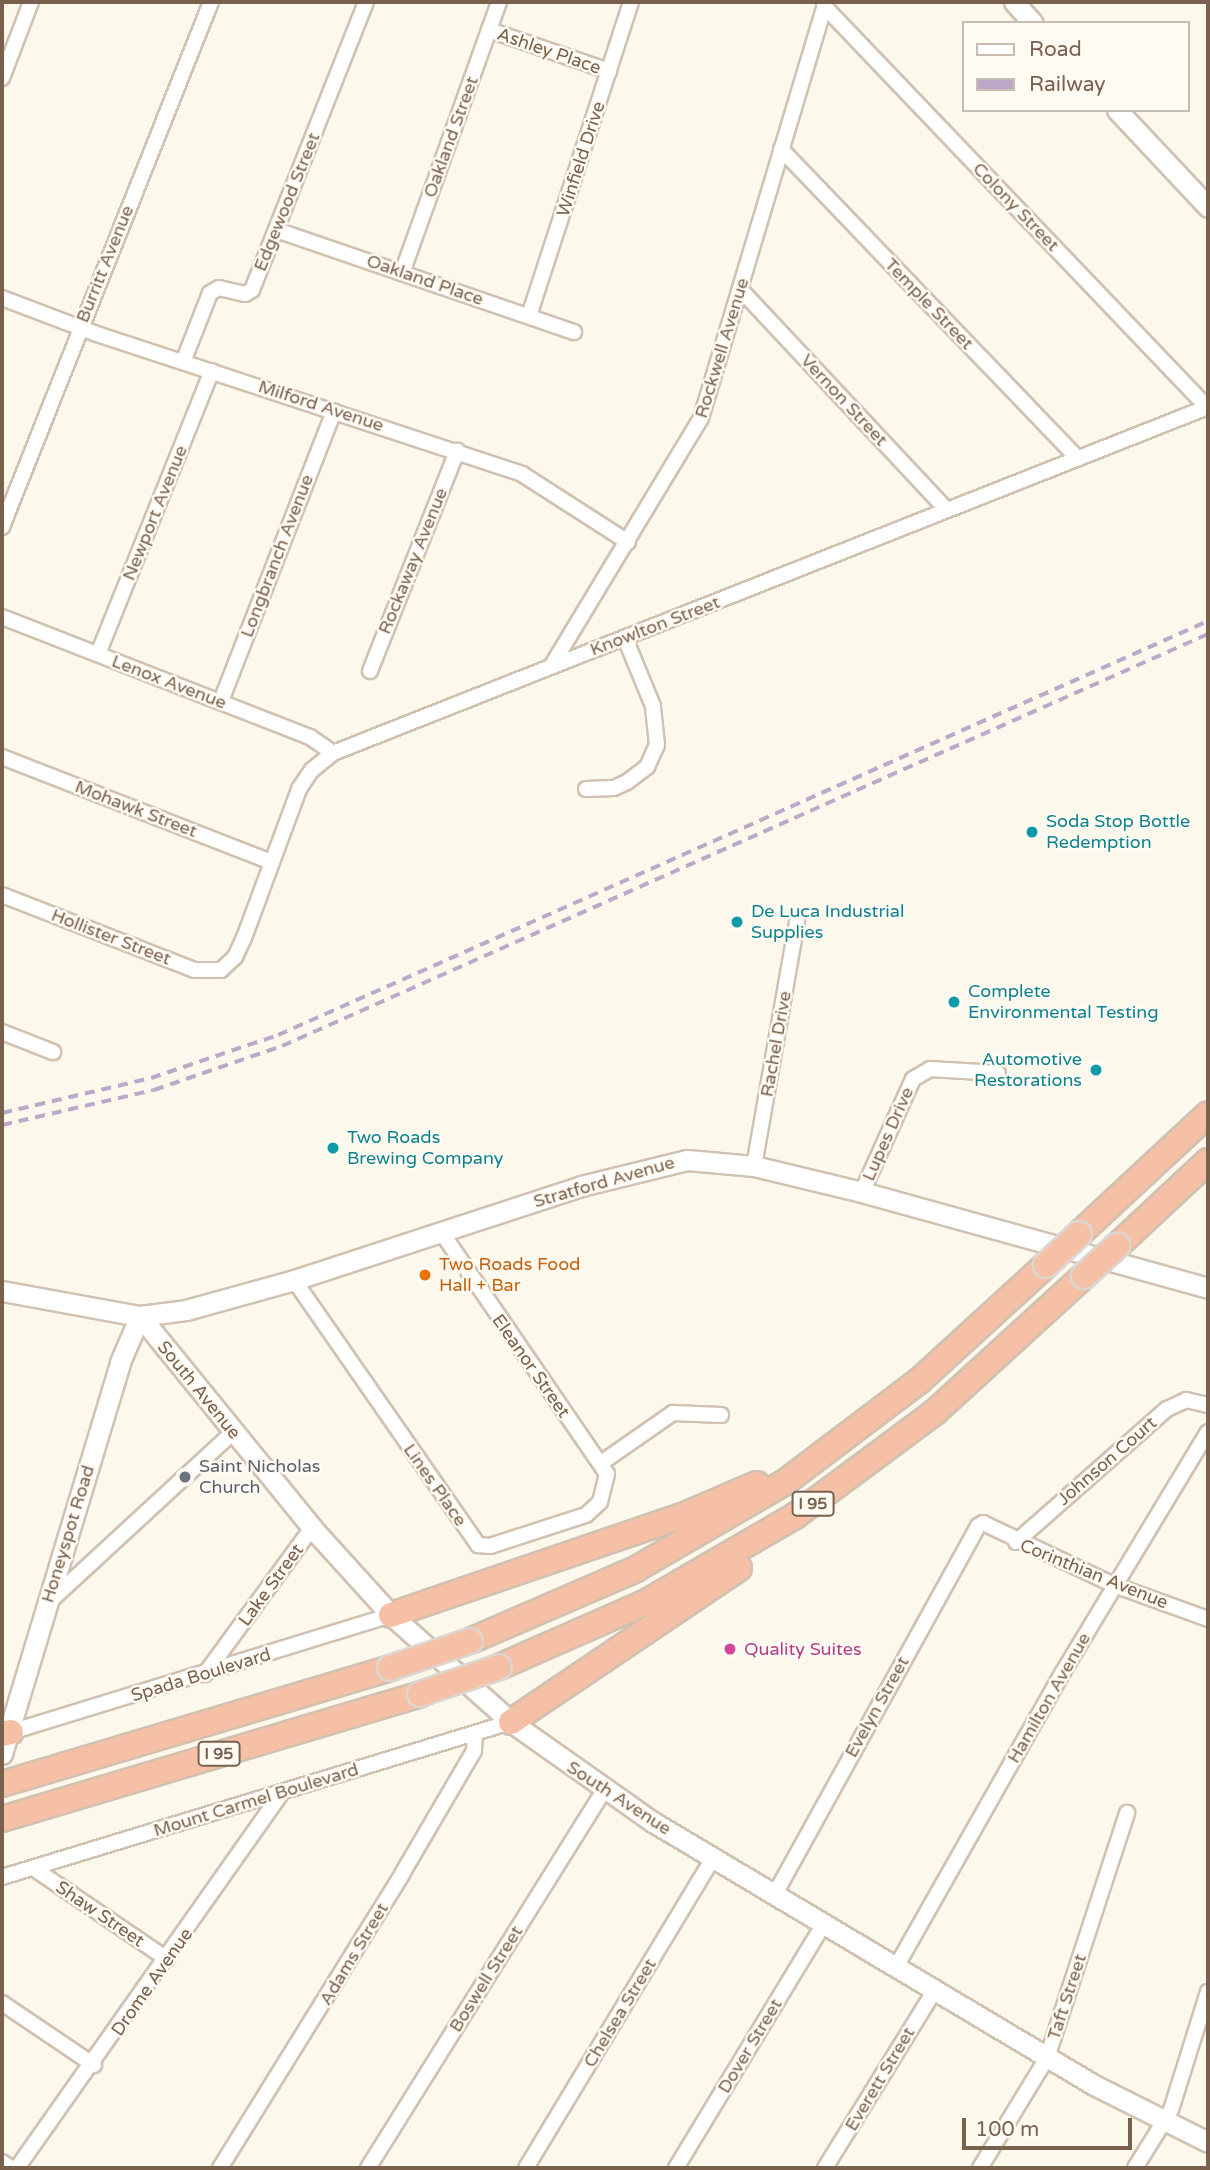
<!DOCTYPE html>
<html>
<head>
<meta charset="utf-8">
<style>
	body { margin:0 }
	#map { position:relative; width:1210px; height:2170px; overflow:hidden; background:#fdf8ec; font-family:"Varela Round",sans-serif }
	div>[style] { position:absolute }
	.roads { filter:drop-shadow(2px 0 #d0c1b1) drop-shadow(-2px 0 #d0c1b1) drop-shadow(0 2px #d0c1b1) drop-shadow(0 -2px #d0c1b1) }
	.minor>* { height:14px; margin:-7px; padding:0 7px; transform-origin:7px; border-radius:7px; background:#fff }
	.secondary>* { height:19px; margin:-9.5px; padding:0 9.5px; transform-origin:9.5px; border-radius:9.5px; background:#fff }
	.motorway>* { height:24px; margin:-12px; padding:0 12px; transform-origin:12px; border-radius:12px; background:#f5c0a5 }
	.rail>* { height:3.5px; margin-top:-1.75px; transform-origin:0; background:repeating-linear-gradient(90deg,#bca9c8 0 10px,transparent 0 17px) }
	.bridges { filter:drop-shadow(2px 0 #dcd6d1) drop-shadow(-2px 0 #dcd6d1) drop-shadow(0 2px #dcd6d1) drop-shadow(0 -2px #dcd6d1) }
	.motorway-bridge>* { height:24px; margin:-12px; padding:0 12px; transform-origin:12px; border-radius:12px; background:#f5c0a5 }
	.dots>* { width:19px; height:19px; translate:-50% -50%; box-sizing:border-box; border:4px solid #fffbf3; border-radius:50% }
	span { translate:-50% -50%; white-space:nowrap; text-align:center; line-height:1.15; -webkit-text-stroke:5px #fffbf3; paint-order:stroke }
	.shield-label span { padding:2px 5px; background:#fffbf3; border:2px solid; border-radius:5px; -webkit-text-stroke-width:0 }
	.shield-label { font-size:16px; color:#79614e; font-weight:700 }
	.street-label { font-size:18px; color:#79614e }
	.culture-label { font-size:18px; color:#0d838f }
	.left { translate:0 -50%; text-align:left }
	.right { translate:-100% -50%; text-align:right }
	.food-label { font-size:18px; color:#c56008 }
	.worship-label { font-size:18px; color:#5b616d }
	.hotel-label { font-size:18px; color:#b23c85 }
	.frame { position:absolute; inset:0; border:4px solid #79614e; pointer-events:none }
	.legend { position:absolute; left:962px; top:21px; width:228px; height:91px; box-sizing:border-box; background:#fffbf3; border:2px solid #c9bdb1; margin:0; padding:9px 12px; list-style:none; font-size:21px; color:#79614e }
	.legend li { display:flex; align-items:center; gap:14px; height:35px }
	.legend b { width:35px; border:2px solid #c9bdb1 }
	.scale { position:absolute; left:962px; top:2118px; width:170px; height:32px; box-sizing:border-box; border:4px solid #79614e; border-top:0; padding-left:9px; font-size:21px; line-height:24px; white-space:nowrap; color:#79614e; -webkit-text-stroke:5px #fffbf3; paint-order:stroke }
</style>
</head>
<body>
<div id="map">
	<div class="roads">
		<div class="minor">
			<i style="left:824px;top:6px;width:555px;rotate:46.32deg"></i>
			<i style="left:489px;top:30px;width:127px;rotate:18.9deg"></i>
			<i style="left:2px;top:78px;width:81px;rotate:-69.1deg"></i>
			<i style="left:781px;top:149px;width:429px;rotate:46.2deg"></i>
			<i style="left:276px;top:230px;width:315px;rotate:18.9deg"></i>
			<i style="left:402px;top:273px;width:288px;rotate:-70.3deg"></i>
			<i style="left:741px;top:290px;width:301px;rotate:46.9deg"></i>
			<i style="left:2px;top:298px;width:98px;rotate:20.8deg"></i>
			<i style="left:94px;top:333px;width:451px;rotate:18.2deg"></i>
			<i style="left:522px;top:474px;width:126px;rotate:32.7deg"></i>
			<i style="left:529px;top:316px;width:330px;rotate:-72deg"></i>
			<i style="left:183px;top:362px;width:74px;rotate:-68.6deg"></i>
			<i style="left:210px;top:293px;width:10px;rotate:-29deg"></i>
			<i style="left:219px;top:288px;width:27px;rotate:13deg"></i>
			<i style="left:245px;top:294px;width:8px;rotate:-30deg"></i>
			<i style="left:252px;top:290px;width:310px;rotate:-68.4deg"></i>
			<i style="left:2px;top:527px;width:565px;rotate:-68.29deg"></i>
			<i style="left:2px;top:617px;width:331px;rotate:21.3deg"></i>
			<i style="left:310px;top:737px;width:28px;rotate:35deg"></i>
			<i style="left:98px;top:654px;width:305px;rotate:-68.1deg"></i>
			<i style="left:552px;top:665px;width:288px;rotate:-58.9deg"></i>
			<i style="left:701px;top:418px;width:434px;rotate:-73.3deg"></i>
			<i style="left:370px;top:671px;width:237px;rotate:-68.4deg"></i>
			<i style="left:221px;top:701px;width:311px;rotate:-68.7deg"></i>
			<i style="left:2px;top:757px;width:289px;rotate:21.3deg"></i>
			<i style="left:586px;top:789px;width:28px;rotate:-2deg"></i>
			<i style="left:614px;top:788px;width:14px;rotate:-25deg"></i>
			<i style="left:627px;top:782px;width:25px;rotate:-37deg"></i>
			<i style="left:647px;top:767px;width:24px;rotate:-66deg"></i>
			<i style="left:657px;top:745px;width:39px;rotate:-96deg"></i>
			<i style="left:653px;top:706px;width:74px;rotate:-112.4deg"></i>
			<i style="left:2px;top:895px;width:206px;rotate:21.3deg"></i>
			<i style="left:194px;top:970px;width:27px"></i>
			<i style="left:221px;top:970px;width:19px;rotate:-43deg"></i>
			<i style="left:235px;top:957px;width:21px;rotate:-65deg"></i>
			<i style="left:244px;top:938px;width:159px;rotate:-69.7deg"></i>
			<i style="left:299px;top:789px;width:23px;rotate:-56deg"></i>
			<i style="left:312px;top:770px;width:27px;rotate:-39deg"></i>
			<i style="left:333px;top:753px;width:941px;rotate:-21.58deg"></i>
			<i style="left:2px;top:1032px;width:55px;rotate:21.4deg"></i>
			<i style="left:754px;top:1166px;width:248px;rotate:-80deg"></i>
			<i style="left:862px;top:1192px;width:124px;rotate:-65.7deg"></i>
			<i style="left:913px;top:1079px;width:20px;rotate:-30deg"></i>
			<i style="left:930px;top:1069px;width:68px;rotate:3.4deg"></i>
			<i style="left:294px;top:1280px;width:323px;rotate:55.2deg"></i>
			<i style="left:478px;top:1545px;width:12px;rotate:5deg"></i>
			<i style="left:490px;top:1546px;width:101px;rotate:-17.9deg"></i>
			<i style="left:586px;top:1515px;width:19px;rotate:-43deg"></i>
			<i style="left:600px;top:1502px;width:29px;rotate:-76deg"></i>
			<i style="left:607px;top:1474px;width:293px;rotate:-124.4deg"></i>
			<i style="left:601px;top:1463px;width:88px;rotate:-34.8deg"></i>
			<i style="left:673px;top:1413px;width:48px;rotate:2.4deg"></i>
			<i style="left:1016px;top:1542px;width:201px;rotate:-41.4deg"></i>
			<i style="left:1167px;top:1409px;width:21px;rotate:-25deg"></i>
			<i style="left:1186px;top:1400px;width:23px;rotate:13deg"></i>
			<i style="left:49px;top:1602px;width:251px;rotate:-42.7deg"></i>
			<i style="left:205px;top:1674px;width:181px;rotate:-53.8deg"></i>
			<i style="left:11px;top:1732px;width:398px;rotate:-17.1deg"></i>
			<i style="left:33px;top:1868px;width:162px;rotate:34.2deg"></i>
			<i style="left:2px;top:1877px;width:532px;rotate:-16.94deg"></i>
			<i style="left:775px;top:1894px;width:420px;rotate:-61.1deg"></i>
			<i style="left:978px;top:1526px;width:6px;rotate:-31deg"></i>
			<i style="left:983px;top:1523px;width:145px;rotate:25.3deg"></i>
			<i style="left:1114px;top:1585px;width:100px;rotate:19.9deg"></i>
			<i style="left:896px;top:1967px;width:339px;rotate:-60.5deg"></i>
			<i style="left:1063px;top:1672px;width:280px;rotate:-58.9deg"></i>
			<i style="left:2px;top:2003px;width:111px;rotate:34deg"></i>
			<i style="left:2px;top:2162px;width:11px;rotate:34deg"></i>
			<i style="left:17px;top:2168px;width:460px;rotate:-54.8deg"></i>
			<i style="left:220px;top:2168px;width:346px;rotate:-58.2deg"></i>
			<i style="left:402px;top:1874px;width:143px;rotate:-59.7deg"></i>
			<i style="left:474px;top:1751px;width:17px;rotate:-87deg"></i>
			<i style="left:368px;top:2168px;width:446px;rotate:-58deg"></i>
			<i style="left:526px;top:2168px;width:362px;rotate:-58.9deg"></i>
			<i style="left:676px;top:2168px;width:285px;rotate:-58.8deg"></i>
			<i style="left:825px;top:2168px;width:209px;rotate:-58.3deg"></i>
			<i style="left:980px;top:2168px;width:129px;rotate:-58.7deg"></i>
			<i style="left:1047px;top:2058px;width:258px;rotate:-71.9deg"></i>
			<i style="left:1135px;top:2168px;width:68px;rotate:-58.2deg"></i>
			<i style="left:1171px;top:2110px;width:124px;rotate:-72.6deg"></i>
		</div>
		<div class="secondary">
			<i style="left:1014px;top:2px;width:28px;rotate:48deg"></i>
			<i style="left:1117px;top:110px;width:133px;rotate:46.8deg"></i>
			<i style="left:2px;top:1291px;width:140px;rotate:10.3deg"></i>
			<i style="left:140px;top:1316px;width:46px;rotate:-7.4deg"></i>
			<i style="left:186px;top:1310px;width:112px;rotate:-15.5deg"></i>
			<i style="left:294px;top:1280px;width:302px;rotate:-18.1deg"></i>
			<i style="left:581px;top:1186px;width:109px;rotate:-13.8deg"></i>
			<i style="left:687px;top:1160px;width:67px;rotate:5.1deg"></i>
			<i style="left:754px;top:1166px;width:111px;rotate:13.5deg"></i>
			<i style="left:862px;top:1192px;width:359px;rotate:15.5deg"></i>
			<i style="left:2px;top:1754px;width:409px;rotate:-73.2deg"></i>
			<i style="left:120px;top:1362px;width:50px;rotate:-66.5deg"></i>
			<i style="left:140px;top:1316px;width:273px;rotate:50.9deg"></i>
			<i style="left:312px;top:1528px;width:118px;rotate:47.8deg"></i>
			<i style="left:391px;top:1615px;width:161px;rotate:41.7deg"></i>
			<i style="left:511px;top:1722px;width:174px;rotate:35.2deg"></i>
			<i style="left:653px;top:1822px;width:513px;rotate:30.81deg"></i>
			<i style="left:1094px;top:2085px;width:127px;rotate:26.6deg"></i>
		</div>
		<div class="motorway">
			<i style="left:1079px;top:1234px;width:176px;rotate:-42.9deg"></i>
			<i style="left:1117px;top:1246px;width:125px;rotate:-43deg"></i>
			<i style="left:391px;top:1615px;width:313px;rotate:-18.8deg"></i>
			<i style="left:687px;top:1514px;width:76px;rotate:-23.2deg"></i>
			<i style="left:470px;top:1641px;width:181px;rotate:-23.4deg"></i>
			<i style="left:636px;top:1569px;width:171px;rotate:-30.2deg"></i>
			<i style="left:784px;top:1483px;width:169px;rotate:-37.1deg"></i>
			<i style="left:919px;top:1381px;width:172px;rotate:-42.4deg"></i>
			<i style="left:499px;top:1667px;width:159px;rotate:-23.7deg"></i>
			<i style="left:645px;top:1603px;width:173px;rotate:-30.1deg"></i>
			<i style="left:795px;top:1516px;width:174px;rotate:-36.6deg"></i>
			<i style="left:935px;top:1412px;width:202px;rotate:-42.4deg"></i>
			<i style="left:511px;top:1722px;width:275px;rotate:-34deg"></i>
			<i style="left:2px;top:1734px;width:9px;rotate:-13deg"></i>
			<i style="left:2px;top:1784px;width:405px;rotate:-16.6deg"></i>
			<i style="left:2px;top:1819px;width:436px;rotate:-16.6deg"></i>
		</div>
	</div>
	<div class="rail">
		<i style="left:2px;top:1113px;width:153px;rotate:-13.2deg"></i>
		<i style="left:151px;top:1078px;width:134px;rotate:-18.7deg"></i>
		<i style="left:278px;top:1035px;width:1018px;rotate:-24deg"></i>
		<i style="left:2px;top:1125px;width:156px;rotate:-13deg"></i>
		<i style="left:154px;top:1090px;width:135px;rotate:-19deg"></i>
		<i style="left:282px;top:1046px;width:1014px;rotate:-23.99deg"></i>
	</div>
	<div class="bridges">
		<div class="motorway-bridge">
			<i style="left:1046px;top:1265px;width:45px;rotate:-43.2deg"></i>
			<i style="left:1084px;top:1276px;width:45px;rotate:-42.3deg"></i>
			<i style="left:390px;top:1668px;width:84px;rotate:-18.6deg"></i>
			<i style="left:420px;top:1694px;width:83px;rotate:-18.9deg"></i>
		</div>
	</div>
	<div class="dots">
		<i style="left:1032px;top:832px;background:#0f9aa8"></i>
		<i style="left:737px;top:922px;background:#0f9aa8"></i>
		<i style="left:954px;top:1002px;background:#0f9aa8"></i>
		<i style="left:1096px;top:1070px;background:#0f9aa8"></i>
		<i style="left:333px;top:1148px;background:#0f9aa8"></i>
		<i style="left:425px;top:1275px;background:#e8710a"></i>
		<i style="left:185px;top:1477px;background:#6b7280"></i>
		<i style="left:730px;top:1649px;background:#d1479c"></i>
	</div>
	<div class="shield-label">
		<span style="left:813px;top:1504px">I 95</span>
		<span style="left:219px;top:1754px">I 95</span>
	</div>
	<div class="street-label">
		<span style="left:549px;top:51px;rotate:19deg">Ashley Place</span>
		<span style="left:451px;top:137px;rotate:-70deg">Oakland Street</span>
		<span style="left:581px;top:159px;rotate:-72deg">Winfield Drive</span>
		<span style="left:287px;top:202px;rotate:-68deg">Edgewood Street</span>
		<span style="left:1016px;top:207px;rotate:46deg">Colony Street</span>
		<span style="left:105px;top:264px;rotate:-68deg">Burritt Avenue</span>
		<span style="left:425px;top:280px;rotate:19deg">Oakland Place</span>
		<span style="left:929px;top:304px;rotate:46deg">Temple Street</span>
		<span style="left:722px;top:348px;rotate:-73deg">Rockwell Avenue</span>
		<span style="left:844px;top:400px;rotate:47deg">Vernon Street</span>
		<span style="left:321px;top:406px;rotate:18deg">Milford Avenue</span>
		<span style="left:155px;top:513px;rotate:-68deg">Newport Avenue</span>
		<span style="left:277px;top:556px;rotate:-69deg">Longbranch Avenue</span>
		<span style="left:413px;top:561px;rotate:-68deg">Rockaway Avenue</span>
		<span style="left:655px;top:626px;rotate:-21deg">Knowlton Street</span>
		<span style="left:169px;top:682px;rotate:21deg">Lenox Avenue</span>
		<span style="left:136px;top:809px;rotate:21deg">Mohawk Street</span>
		<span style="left:111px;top:937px;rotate:21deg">Hollister Street</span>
		<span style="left:776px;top:1044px;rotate:-80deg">Rachel Drive</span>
		<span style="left:888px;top:1134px;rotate:-66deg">Lupes Drive</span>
		<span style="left:604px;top:1182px;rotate:-16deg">Stratford Avenue</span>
		<span style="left:531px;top:1366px;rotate:55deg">Eleanor Street</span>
		<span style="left:199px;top:1390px;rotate:51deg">South Avenue</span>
		<span style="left:1107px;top:1461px;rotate:-41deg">Johnson Court</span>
		<span style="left:435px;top:1485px;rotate:55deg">Lines Place</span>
		<span style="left:68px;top:1534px;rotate:-73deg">Honeyspot Road</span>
		<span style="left:1094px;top:1574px;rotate:22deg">Corinthian Avenue</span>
		<span style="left:271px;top:1585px;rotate:-54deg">Lake Street</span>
		<span style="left:201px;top:1675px;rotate:-17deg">Spada Boulevard</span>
		<span style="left:1049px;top:1698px;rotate:-60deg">Hamilton Avenue</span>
		<span style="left:877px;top:1707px;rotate:-61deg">Evelyn Street</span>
		<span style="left:619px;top:1798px;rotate:33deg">South Avenue</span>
		<span style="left:256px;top:1800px;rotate:-17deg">Mount Carmel Boulevard</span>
		<span style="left:100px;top:1914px;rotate:34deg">Shaw Street</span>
		<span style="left:354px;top:1954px;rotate:-59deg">Adams Street</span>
		<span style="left:486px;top:1979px;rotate:-58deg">Boswell Street</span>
		<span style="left:152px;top:1982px;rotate:-55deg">Drome Avenue</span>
		<span style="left:1067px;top:1997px;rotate:-72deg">Taft Street</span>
		<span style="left:620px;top:2013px;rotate:-59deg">Chelsea Street</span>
		<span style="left:750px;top:2046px;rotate:-59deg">Dover Street</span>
		<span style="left:880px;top:2079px;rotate:-59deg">Everett Street</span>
	</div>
	<div class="culture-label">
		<span class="left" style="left:1046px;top:832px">Soda Stop Bottle<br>Redemption</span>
		<span class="left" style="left:751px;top:922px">De Luca Industrial<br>Supplies</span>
		<span class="left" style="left:968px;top:1002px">Complete<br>Environmental Testing</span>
		<span class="right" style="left:1082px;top:1070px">Automotive<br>Restorations</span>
		<span class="left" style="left:347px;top:1148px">Two Roads<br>Brewing Company</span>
	</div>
	<div class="food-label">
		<span class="left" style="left:439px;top:1275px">Two Roads Food<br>Hall + Bar</span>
	</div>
	<div class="worship-label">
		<span class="left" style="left:199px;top:1477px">Saint Nicholas<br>Church</span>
	</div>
	<div class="hotel-label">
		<span class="left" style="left:744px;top:1649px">Quality Suites</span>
	</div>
	<div class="frame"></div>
	<ul class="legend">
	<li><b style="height:9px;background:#fff"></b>Road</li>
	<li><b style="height:9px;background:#bca9c8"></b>Railway</li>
	</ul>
	<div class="scale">100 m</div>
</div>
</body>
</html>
